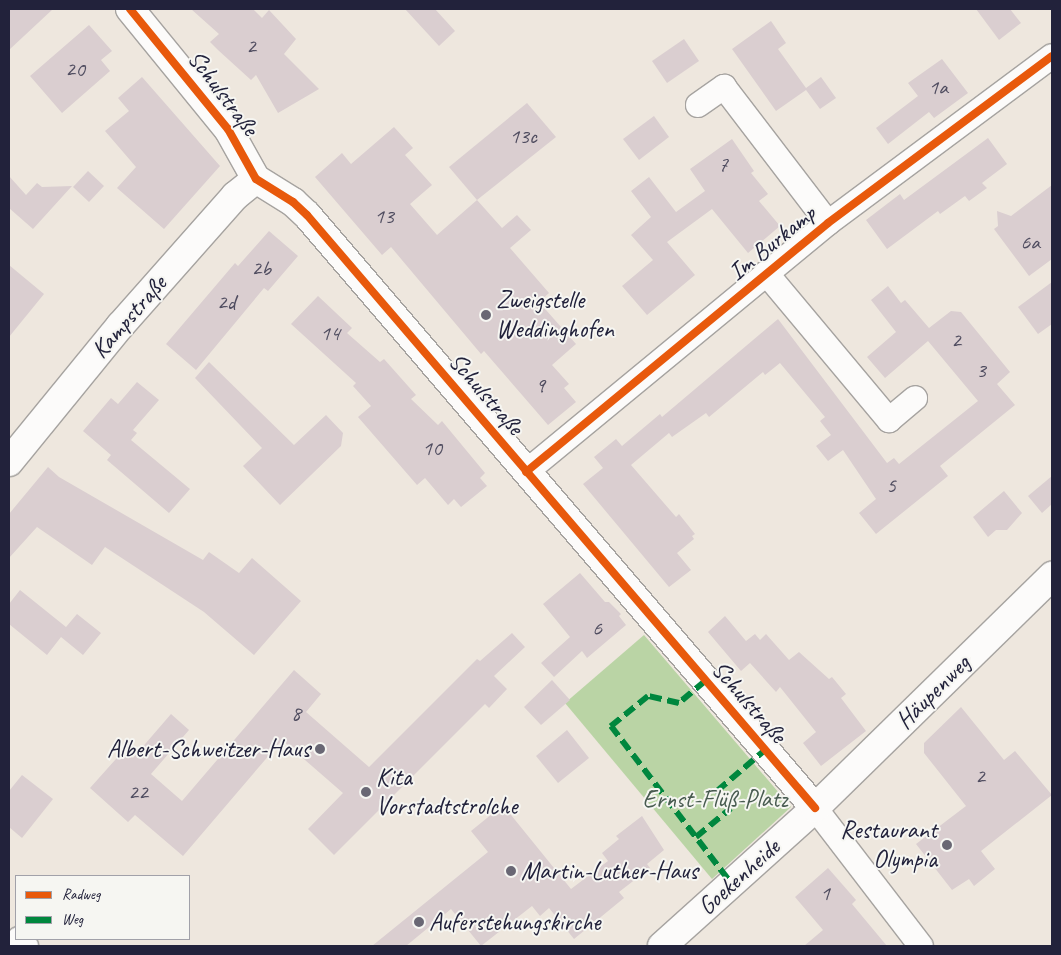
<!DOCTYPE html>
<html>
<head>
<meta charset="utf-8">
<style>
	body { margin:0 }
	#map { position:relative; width:1061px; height:955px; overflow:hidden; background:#eee7de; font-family:Caveat,sans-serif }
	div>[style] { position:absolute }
	.green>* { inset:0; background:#bad4a5 }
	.building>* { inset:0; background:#daced0 }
	.roads { filter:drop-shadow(1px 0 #a6a3a0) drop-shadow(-1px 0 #a6a3a0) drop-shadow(0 1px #a6a3a0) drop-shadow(0 -1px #a6a3a0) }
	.street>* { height:24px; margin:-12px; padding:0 12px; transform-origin:12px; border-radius:12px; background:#fcfbfa }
	.secondary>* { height:28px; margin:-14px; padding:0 14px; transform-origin:14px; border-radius:14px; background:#fcfbfa }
	.quiet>* { height:6px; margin-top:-3px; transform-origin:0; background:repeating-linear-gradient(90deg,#00873e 0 12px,transparent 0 18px) }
	.cycleway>* { height:8px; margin:-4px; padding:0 4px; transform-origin:4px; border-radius:4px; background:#e8590c }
	.dots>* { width:14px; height:14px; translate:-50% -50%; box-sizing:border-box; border:2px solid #f6f6f2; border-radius:50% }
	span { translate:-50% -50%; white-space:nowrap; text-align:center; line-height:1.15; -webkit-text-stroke:4px #f6f6f2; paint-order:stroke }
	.number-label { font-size:22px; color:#504d60 }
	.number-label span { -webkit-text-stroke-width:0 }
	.street-label { font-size:25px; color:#22223b }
	.poi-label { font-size:25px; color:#22223b }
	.left { translate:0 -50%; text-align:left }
	.right { translate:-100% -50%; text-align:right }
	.park-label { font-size:25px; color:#485b50 }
	.frame { position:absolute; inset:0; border:10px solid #22223b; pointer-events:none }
	.legend { position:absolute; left:15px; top:875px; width:175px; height:65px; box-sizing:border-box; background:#f6f6f2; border:1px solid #a1a1a9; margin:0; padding:6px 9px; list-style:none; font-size:15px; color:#22223b }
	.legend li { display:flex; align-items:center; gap:10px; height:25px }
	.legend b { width:25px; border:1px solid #a1a1a9 }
</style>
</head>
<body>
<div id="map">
	<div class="green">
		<i style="clip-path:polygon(644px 635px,791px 807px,712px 879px,565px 703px)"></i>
	</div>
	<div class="building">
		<i style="clip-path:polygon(9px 9px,53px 9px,9px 50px)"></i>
		<i style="clip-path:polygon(191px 9px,253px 9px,262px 18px,269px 10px,296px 39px,284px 54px,319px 89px,278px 113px,256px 75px,251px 80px,218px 50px,210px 42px,219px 34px)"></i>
		<i style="clip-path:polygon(405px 9px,435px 9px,455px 31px,439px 46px)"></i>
		<i style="clip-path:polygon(976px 9px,1010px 9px,1021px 23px,999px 40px)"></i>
		<i style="clip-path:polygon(771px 21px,786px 43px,778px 49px,806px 88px,821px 77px,836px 98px,820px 109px,806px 90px,776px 111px,732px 49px)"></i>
		<i style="clip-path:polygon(89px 25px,112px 51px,101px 60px,110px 71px,62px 113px,30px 76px)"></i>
		<i style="clip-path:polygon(684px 39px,699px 61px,667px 83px,652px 61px)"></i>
		<i style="clip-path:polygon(942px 59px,968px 93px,934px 118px,929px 112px,888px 144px,876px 128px,918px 96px,908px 83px)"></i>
		<i style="clip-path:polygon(142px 77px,220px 166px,164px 229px,117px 188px,136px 167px,105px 131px,129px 111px,118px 98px)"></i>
		<i style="clip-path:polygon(527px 103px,556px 137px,477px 200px,449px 167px)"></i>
		<i style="clip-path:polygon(654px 116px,669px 137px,639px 160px,623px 139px)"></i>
		<i style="clip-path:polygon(394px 127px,413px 148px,405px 155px,432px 185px,410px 204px,437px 235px,477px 200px,502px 228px,517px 215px,531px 230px,510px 248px,549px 293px,539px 302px,576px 344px,552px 365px,569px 384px,564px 388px,576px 402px,548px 425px,484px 351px,481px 354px,391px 247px,382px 255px,315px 177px,342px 153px,351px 164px)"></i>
		<i style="clip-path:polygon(988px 138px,1007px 164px,982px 183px,987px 188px,969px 201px,965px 196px,940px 214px,938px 211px,887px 249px,866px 220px,900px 194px,904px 200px)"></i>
		<i style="clip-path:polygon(732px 139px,754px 171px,751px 173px,768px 194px,759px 201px,780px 226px,748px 253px,712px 209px,667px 242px,695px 275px,647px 315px,622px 286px,653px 260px,631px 235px,651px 217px,631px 191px,649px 177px,676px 212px,705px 191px,690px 169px)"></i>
		<i style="clip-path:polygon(88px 171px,104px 186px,89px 202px,73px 187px)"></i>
		<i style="clip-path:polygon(9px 176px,26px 195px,37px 183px,42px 187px,72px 186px,33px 229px,9px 208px)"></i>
		<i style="clip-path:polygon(1052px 185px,1052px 259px,1029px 276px,994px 229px,998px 226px,997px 211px,1011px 216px)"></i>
		<i style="clip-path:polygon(269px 231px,298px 256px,268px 291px,264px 288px,196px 370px,166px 344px,235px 263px,238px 266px)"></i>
		<i style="clip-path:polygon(9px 265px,44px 294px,9px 337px)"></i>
		<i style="clip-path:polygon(1052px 282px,1052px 324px,1038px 334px,1018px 307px)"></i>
		<i style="clip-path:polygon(888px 286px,901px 303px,905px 300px,929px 328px,951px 311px,961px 312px,1010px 372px,997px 384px,1015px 405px,940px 466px,948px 476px,876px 534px,859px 513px,876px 499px,843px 450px,828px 461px,816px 446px,831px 435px,820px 421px,825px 417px,780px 363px,765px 375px,763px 372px,709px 417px,706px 413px,672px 437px,669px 433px,631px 465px,676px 517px,679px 514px,695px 534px,692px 536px,694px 539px,677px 553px,691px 570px,669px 587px,583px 484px,603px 468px,594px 457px,616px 439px,622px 446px,660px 414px,662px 417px,778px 319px,887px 463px,894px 458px,899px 464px,978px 401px,928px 341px,885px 378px,867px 357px,896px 332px,871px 300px)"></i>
		<i style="clip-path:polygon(318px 296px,352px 328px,347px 333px,380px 362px,384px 359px,416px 395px,411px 399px,438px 425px,442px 421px,485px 473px,480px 478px,487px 486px,461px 507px,454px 499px,448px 505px,425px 478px,417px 485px,358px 417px,371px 406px,353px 386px,356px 383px,291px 324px)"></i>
		<i style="clip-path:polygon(209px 362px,294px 445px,326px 415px,343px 433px,341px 446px,280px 505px,243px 466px,262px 448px,195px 378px)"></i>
		<i style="clip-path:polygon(137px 382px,159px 400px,133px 430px,137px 433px,131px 440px,190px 489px,169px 513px,107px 460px,111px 455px,83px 431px,111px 398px,118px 404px)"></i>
		<i style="clip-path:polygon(48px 467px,59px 477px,203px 560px,209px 552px,239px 573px,252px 558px,301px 601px,254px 655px,204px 612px,105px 547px,92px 565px,37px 527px,9px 558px,9px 514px)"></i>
		<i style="clip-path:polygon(1052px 476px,1052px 504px,1042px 513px,1028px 496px)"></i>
		<i style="clip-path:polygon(1004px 491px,1022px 513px,1007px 530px,996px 530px,988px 537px,973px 517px)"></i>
		<i style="clip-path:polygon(580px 573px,605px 602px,609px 602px,621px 614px,619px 616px,626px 625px,587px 658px,582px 651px,554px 677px,541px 663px,570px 637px,543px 604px)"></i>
		<i style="clip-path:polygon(20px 590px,66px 627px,77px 614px,101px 633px,83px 655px,61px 637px,47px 655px,9px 624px,9px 604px)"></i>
		<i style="clip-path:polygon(725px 616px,746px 641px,755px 634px,760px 640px,766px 634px,789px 660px,799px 652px,829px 679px,832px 677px,846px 694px,841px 698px,866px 731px,821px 766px,803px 743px,816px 732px,780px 687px,776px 692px,750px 663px,741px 671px,708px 632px)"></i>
		<i style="clip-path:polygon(512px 633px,525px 647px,494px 676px,507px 689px,489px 708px,485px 704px,334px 855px,308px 829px,343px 793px,282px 740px,183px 856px,135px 815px,128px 822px,90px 788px,124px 750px,133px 758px,171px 714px,189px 730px,151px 774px,182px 801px,294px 670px,321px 694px,306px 712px,369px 767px,477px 659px,480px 661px)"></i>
		<i style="clip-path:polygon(552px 680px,570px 700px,541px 725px,524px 707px)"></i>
		<i style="clip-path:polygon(961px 707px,1004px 760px,1015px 751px,1052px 795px,981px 851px,995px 869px,974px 886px,969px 879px,952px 890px,916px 844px,966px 806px,924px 753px,924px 743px)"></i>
		<i style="clip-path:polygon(567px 730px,589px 758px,558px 783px,536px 756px)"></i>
		<i style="clip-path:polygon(22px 775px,53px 799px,22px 838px,9px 827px,9px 791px)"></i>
		<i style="clip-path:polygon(503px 805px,571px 889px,608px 861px,602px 853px,619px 839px,616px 836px,642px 816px,664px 850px,647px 864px,650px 868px,619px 892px,624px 898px,574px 939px,549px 908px,540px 916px,532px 906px,481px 946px,451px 909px,406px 946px,372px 946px,488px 852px,471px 831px)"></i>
		<i style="clip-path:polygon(828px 868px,856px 900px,852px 904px,887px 946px,804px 946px,823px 930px,795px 897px)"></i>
	</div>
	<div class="roads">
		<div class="street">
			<i style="left:698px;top:105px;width:32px;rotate:-35deg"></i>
			<i style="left:724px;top:87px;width:171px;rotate:52.6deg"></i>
			<i style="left:766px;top:273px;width:192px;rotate:50.1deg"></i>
			<i style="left:889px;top:420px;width:34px;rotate:-40deg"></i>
			<i style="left:526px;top:472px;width:391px;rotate:-39.5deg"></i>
			<i style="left:828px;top:223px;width:279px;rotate:-36.7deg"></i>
			<i style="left:815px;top:808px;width:174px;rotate:52.5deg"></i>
			<i style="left:19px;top:939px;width:10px;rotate:45deg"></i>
		</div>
		<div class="secondary">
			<i style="left:130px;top:9px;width:155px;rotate:50.8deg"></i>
			<i style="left:228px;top:129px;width:57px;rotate:60.8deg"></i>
			<i style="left:256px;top:179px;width:44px;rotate:31.9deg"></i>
			<i style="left:293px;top:202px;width:19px;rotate:43deg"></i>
			<i style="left:307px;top:215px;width:781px;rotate:49.41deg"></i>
			<i style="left:9px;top:462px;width:176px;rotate:-50.8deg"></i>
			<i style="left:120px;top:326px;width:174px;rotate:-48.5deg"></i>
			<i style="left:235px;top:196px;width:27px;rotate:-39deg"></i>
			<i style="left:662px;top:946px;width:206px;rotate:-42deg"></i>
			<i style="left:815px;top:808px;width:332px;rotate:-44.4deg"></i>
		</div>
	</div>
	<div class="quiet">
		<i style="left:705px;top:681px;width:34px;rotate:140deg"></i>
		<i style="left:679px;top:703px;width:32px;rotate:-167deg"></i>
		<i style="left:648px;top:696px;width:48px;rotate:141deg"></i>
		<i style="left:611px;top:726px;width:199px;rotate:52.6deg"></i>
		<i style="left:696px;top:837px;width:45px;rotate:-39.6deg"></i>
		<i style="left:731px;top:808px;width:22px;rotate:-129deg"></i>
		<i style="left:717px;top:791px;width:63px;rotate:-40.5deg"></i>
	</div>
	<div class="cycleway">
		<i style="left:130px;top:9px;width:155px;rotate:50.8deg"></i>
		<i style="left:228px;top:129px;width:57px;rotate:60.8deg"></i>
		<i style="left:256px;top:179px;width:44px;rotate:31.9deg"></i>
		<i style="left:293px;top:202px;width:19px;rotate:43deg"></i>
		<i style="left:307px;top:215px;width:781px;rotate:49.41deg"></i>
		<i style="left:526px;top:472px;width:391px;rotate:-39.5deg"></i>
		<i style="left:828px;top:223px;width:279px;rotate:-36.7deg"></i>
	</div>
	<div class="dots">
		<i style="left:486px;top:315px;background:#696774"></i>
		<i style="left:320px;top:749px;background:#696774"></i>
		<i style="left:366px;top:792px;background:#696774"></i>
		<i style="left:947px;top:845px;background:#696774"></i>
		<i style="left:511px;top:871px;background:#696774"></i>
		<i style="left:419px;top:922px;background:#696774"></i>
	</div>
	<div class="number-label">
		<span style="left:251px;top:47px">2</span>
		<span style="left:75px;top:70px">20</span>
		<span style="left:938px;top:88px">1a</span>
		<span style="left:523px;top:137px">13c</span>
		<span style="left:723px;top:165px">7</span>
		<span style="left:384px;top:217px">13</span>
		<span style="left:1030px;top:243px">6a</span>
		<span style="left:261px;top:269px">2b</span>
		<span style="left:226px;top:303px">2d</span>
		<span style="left:330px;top:334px">14</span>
		<span style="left:956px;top:341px">2</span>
		<span style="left:981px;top:371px">3</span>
		<span style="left:540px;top:386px">9</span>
		<span style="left:432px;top:449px">10</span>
		<span style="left:891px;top:486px">5</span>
		<span style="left:597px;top:629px">6</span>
		<span style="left:296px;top:714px">8</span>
		<span style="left:980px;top:777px">2</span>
		<span style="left:138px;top:793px">22</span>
		<span style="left:825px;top:894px">1</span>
	</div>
	<div class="street-label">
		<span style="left:223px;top:93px;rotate:53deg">Schulstraße</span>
		<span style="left:772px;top:243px;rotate:-39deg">Im Burkamp</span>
		<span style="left:129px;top:317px;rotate:-49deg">Kampstraße</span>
		<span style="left:486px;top:394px;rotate:49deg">Schulstraße</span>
		<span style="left:933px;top:692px;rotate:-45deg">Häupenweg</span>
		<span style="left:749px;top:702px;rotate:49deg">Schulstraße</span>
		<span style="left:739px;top:877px;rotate:-42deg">Goekenheide</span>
	</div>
	<div class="poi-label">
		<span class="left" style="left:496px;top:315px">Zweigstelle<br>Weddinghofen</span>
		<span class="right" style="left:310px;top:749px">Albert-Schweitzer-Haus</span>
		<span class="left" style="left:376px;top:792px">Kita<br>Vorstadtstrolche</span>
		<span class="right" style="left:937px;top:845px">Restaurant<br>Olympia</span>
		<span class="left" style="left:521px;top:871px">Martin-Luther-Haus</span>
		<span class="left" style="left:429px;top:922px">Auferstehungskirche</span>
	</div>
	<div class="park-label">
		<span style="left:715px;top:799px">Ernst-Flüß-Platz</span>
	</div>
	<div class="frame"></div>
	<ul class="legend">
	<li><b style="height:6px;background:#e8590c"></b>Radweg</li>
	<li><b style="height:6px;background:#00873e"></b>Weg</li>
	</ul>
</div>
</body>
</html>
